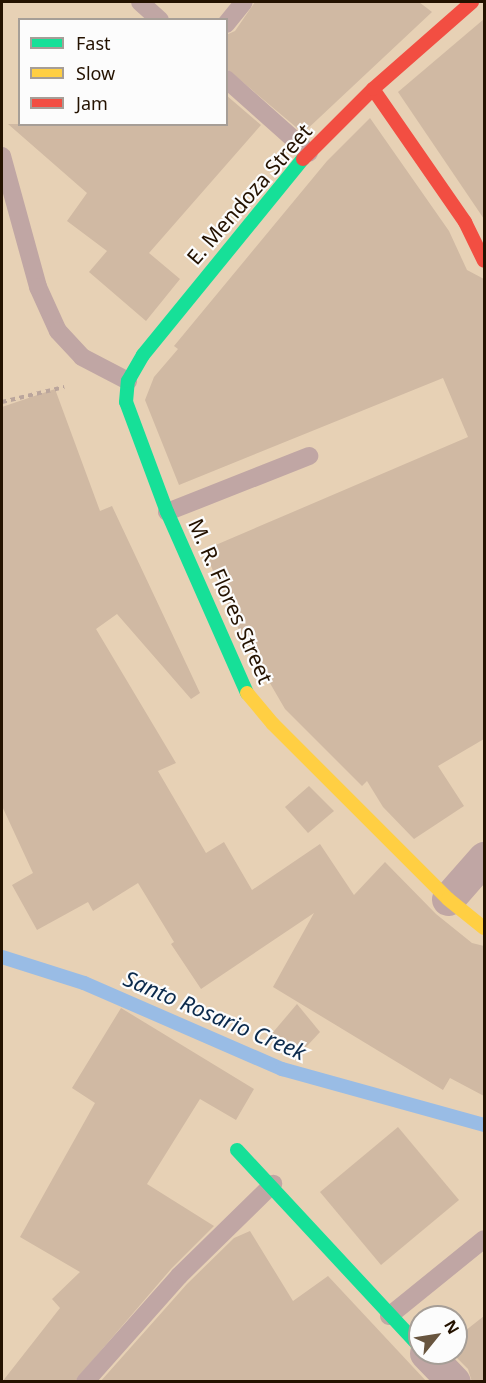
<!DOCTYPE html>
<html>
<head>
<meta charset="utf-8">
<style>
	body { margin:0 }
	#map { position:relative; width:486px; height:1383px; overflow:hidden; background:#e7d1b5; font-family:"Noto Sans",sans-serif }
	div>[style] { position:absolute }
	.stream>* { height:14px; margin:-7px; padding:0 7px; transform-origin:7px; border-radius:7px; background:#99bce5 }
	.building>* { inset:0; background:#d0b9a3 }
	.path>* { height:4px; margin-top:-2px; transform-origin:0; background:repeating-linear-gradient(90deg,#baa59c 0 4.5px,transparent 0 9px) }
	.lane>* { height:18px; margin:-9px; padding:0 9px; transform-origin:9px; border-radius:9px; background:#c0a6a4 }
	.street>* { height:33px; margin:-16.5px; padding:0 16.5px; transform-origin:16.5px; border-radius:16.5px; background:#c0a6a4 }
	.fast>* { height:14px; margin:-7px; padding:0 7px; transform-origin:7px; border-radius:7px; background:#16e098 }
	.slow>* { height:14px; margin:-7px; padding:0 7px; transform-origin:7px; border-radius:7px; background:#ffcf43 }
	.jam>* { height:14px; margin:-7px; padding:0 7px; transform-origin:7px; border-radius:7px; background:#f24e42 }
	span { translate:-50% -50%; white-space:nowrap; text-align:center; line-height:1.15; -webkit-text-stroke:4.5px #fcfcfc; paint-order:stroke }
	.street-label { font-size:21px; color:#241200 }
	.water-label { font-size:22px; color:#0b2a4c; font-style:italic }
	.frame { position:absolute; inset:0; border:3px solid #241200; pointer-events:none }
	.legend { position:absolute; left:18px; top:18px; width:210px; height:108px; box-sizing:border-box; background:#fcfcfc; border:2px solid #a69e97; margin:0; padding:8px 10px; list-style:none; font-size:18px; color:#241200 }
	.legend li { display:flex; align-items:center; gap:12px; height:30px }
	.legend b { width:30px; border:2px solid #a69e97 }
	.north { position:absolute; left:408px; top:1305px; width:60px; height:60px; box-sizing:border-box; background:#fcfcfc; border:2px solid #a69e97; border-radius:50%; rotate:60deg; font-size:16px; font-weight:700; line-height:24px; text-align:center; color:#241200 }
	.north::after { content:''; display:block; margin:auto; width:21px; height:27px; background:#68553f; clip-path:polygon(50% 0,100% 100%,50% 72%,0 100%) }
</style>
</head>
<body>
<div id="map">
	<div class="stream">
		<i style="left:2px;top:957px;width:86px;rotate:17.6deg"></i>
		<i style="left:84px;top:983px;width:216px;rotate:23.5deg"></i>
		<i style="left:282px;top:1069px;width:210px;rotate:15.5deg"></i>
	</div>
	<div class="building">
		<i style="clip-path:polygon(255px 2px,419px 2px,432px 12px,303px 133px,226px 68px,226px 35px,235px 31px)"></i>
		<i style="clip-path:polygon(484px 19px,484px 219px,398px 92px)"></i>
		<i style="clip-path:polygon(226px 95px,261px 125px,149px 253px,180px 279px,146px 321px,89px 272px,107px 251px,67px 221px,87px 193px,8px 124px,226px 124px)"></i>
		<i style="clip-path:polygon(370px 118px,449px 231px,467px 270px,484px 279px,484px 739px,438px 766px,464px 806px,414px 839px,383px 807px,367px 781px,362px 786px,285px 709px,239px 630px,204px 550px,468px 437px,443px 378px,179px 485px,145px 400px,154px 377px,178px 349px,174px 346px,327px 161px)"></i>
		<i style="clip-path:polygon(55px 389px,100px 511px,112px 506px,200px 693px,191px 699px,117px 614px,96px 629px,176px 763px,158px 771px,206px 853px,224px 842px,252px 890px,320px 844px,354px 895px,385px 862px,436px 914px,472px 943px,484px 946px,484px 1096px,450px 1078px,443px 1090px,273px 987px,314px 913px,201px 989px,171px 944px,174px 942px,138px 883px,93px 911px,88px 902px,37px 930px,12px 885px,33px 873px,2px 806px,2px 407px)"></i>
		<i style="clip-path:polygon(309px 786px,334px 811px,308px 833px,285px 807px)"></i>
		<i style="clip-path:polygon(297px 1004px,320px 1032px,294px 1060px,269px 1037px)"></i>
		<i style="clip-path:polygon(121px 1008px,254px 1089px,236px 1120px,200px 1099px,147px 1184px,214px 1226px,171px 1269px,74px 1382px,2px 1382px,60px 1308px,52px 1299px,80px 1272px,20px 1237px,95px 1103px,72px 1088px)"></i>
		<i style="clip-path:polygon(398px 1127px,459px 1200px,381px 1265px,320px 1192px)"></i>
		<i style="clip-path:polygon(250px 1231px,293px 1301px,328px 1276px,427px 1382px,100px 1382px,187px 1284px,234px 1238px)"></i>
		<i style="clip-path:polygon(484px 1316px,484px 1382px,472px 1382px,468px 1369px,452px 1353px,456px 1353px,456px 1338px)"></i>
	</div>
	<div class="path">
		<i style="left:2px;top:402px;width:64px;rotate:-13.6deg"></i>
	</div>
	<div class="lane">
		<i style="left:140px;top:2px;width:27px;rotate:42deg"></i>
		<i style="left:226px;top:24px;width:28px;rotate:-51deg"></i>
		<i style="left:226px;top:79px;width:111px;rotate:41.7deg"></i>
		<i style="left:2px;top:156px;width:136px;rotate:74.6deg"></i>
		<i style="left:38px;top:287px;width:48px;rotate:65.6deg"></i>
		<i style="left:58px;top:331px;width:35px;rotate:47deg"></i>
		<i style="left:82px;top:357px;width:52px;rotate:27.6deg"></i>
		<i style="left:167px;top:512px;width:153px;rotate:-21.5deg"></i>
		<i style="left:389px;top:1316px;width:122px;rotate:-39deg"></i>
		<i style="left:85px;top:1382px;width:142px;rotate:-48.4deg"></i>
		<i style="left:179px;top:1276px;width:132px;rotate:-44.4deg"></i>
	</div>
	<div class="street">
		<i style="left:448px;top:899px;width:55px;rotate:-48.7deg"></i>
		<i style="left:426px;top:1353px;width:40px;rotate:46deg"></i>
	</div>
	<div class="fast">
		<i style="left:247px;top:693px;width:198px;rotate:-113.8deg"></i>
		<i style="left:167px;top:512px;width:117px;rotate:-110.4deg"></i>
		<i style="left:126px;top:402px;width:21px;rotate:-85deg"></i>
		<i style="left:128px;top:381px;width:30px;rotate:-60deg"></i>
		<i style="left:143px;top:355px;width:253px;rotate:-50.8deg"></i>
		<i style="left:237px;top:1150px;width:269px;rotate:47.1deg"></i>
	</div>
	<div class="slow">
		<i style="left:247px;top:693px;width:40px;rotate:50deg"></i>
		<i style="left:273px;top:724px;width:247px;rotate:45deg"></i>
		<i style="left:448px;top:899px;width:46px;rotate:38.9deg"></i>
	</div>
	<div class="jam">
		<i style="left:373px;top:89px;width:162px;rotate:55.3deg"></i>
		<i style="left:465px;top:222px;width:43px;rotate:64deg"></i>
		<i style="left:303px;top:159px;width:99px;rotate:-45deg"></i>
		<i style="left:373px;top:89px;width:132px;rotate:-41.3deg"></i>
	</div>
	<div class="street-label">
		<span style="left:249px;top:194px;rotate:-49deg">E. Mendoza Street</span>
		<span style="left:231px;top:601px;rotate:66deg">M. R. Flores Street</span>
	</div>
	<div class="water-label">
		<span style="left:215px;top:1015px;rotate:23deg">Santo Rosario Creek</span>
	</div>
	<div class="frame"></div>
	<ul class="legend">
	<li><b style="height:8px;background:#16e098"></b>Fast</li>
	<li><b style="height:8px;background:#ffcf43"></b>Slow</li>
	<li><b style="height:8px;background:#f24e42"></b>Jam</li>
	</ul>
	<div class="north">N</div>
</div>
</body>
</html>
